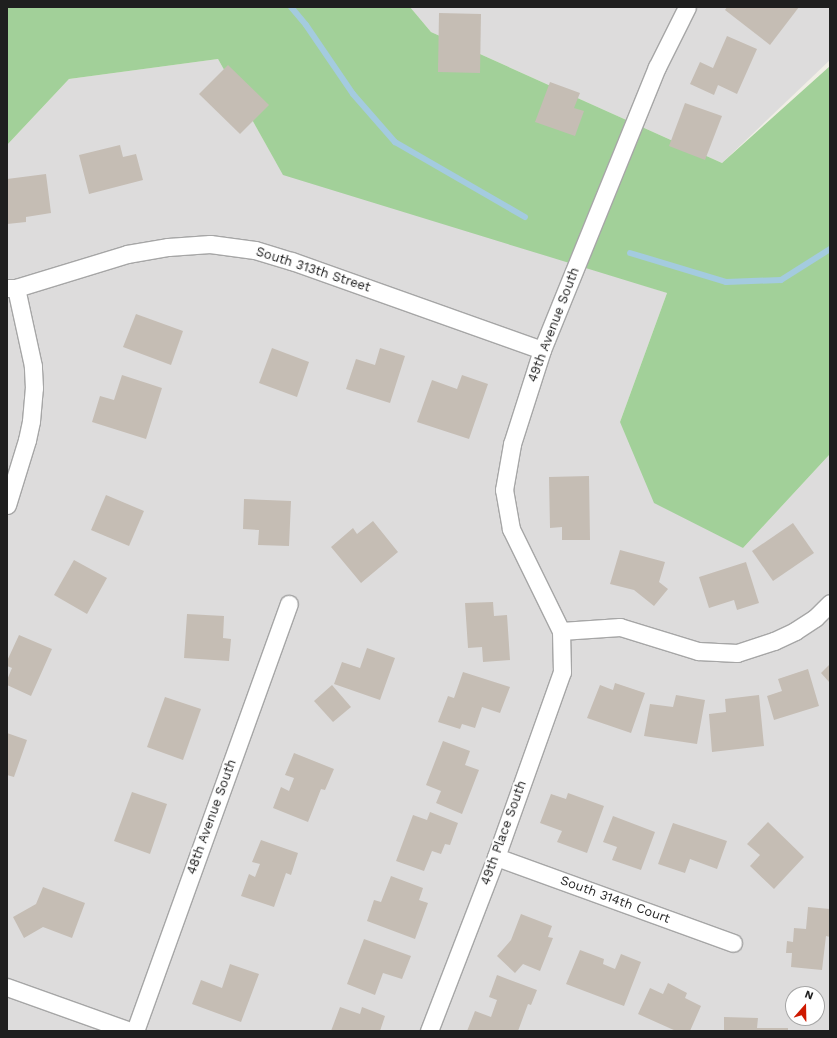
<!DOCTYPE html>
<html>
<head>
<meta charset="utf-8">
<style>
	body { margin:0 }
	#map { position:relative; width:837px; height:1038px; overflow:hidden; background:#f0eee5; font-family:"Work Sans",sans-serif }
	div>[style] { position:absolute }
	.residential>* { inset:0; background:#dddcdc }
	.forest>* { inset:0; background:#a2d099 }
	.stream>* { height:6px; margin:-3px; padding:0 3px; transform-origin:3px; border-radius:3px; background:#a4cbdf }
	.building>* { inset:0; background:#c5bdb4 }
	.roads { filter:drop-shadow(1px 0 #a6a6a6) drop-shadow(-1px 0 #a6a6a6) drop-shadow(0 1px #a6a6a6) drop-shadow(0 -1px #a6a6a6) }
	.street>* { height:17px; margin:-8.5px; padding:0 8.5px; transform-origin:8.5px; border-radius:8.5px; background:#fff }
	span { translate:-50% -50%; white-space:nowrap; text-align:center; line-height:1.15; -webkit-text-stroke:3.5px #fff; paint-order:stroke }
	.street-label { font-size:13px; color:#1f1f1f }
	.frame { position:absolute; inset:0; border:8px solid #1f1f1f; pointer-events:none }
	.north { position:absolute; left:785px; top:986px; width:40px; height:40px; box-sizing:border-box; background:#fff; border:1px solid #a5a5a5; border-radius:50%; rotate:20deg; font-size:11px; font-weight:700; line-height:16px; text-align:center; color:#1f1f1f }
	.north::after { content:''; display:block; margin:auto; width:14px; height:18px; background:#ce1900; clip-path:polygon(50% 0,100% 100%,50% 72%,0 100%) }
</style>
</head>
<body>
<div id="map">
	<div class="residential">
		<i style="clip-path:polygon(410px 7px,830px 7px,830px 60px,722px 163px,431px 32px)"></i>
		<i style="clip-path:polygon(evenodd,218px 59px,276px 162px,667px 293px,620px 422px,743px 548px,830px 454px,830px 1031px,7px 1031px,7px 145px,69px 79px,218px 59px,793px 994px,817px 994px,817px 1018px,793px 1018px,793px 994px)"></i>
	</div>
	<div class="forest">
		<i style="clip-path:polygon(7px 7px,410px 7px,431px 32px,722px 163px,830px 66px,830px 454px,743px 548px,654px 503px,620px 422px,667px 293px,283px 175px,218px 59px,69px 79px,7px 145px)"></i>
	</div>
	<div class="stream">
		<i style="left:291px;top:7px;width:23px;rotate:50deg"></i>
		<i style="left:306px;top:25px;width:83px;rotate:55.7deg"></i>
		<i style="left:353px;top:94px;width:64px;rotate:48.8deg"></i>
		<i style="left:395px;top:142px;width:150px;rotate:30deg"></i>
		<i style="left:630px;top:253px;width:100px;rotate:16.8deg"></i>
		<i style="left:726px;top:282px;width:55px;rotate:-2.1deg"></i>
		<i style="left:781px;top:280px;width:58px;rotate:-32.3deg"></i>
	</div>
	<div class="building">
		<i style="clip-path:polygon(727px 7px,799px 7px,770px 45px,725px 10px)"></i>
		<i style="clip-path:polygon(439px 13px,481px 14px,480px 73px,438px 72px)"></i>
		<i style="clip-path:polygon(727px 36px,757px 49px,737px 94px,718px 85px,714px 95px,690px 84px,700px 62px,713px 68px)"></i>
		<i style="clip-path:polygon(228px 65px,269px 105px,240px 134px,199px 94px)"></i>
		<i style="clip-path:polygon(550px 82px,580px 93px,574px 108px,584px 111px,575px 136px,535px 122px)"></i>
		<i style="clip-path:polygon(685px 103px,722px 116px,705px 160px,669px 146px)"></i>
		<i style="clip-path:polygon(120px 145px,123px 157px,136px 154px,143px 180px,89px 194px,79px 155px)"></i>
		<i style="clip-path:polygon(46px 174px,51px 213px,26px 217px,26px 222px,7px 224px,7px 179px)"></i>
		<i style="clip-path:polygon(136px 314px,183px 331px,171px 365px,123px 347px)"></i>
		<i style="clip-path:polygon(272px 348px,309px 362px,297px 397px,259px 383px)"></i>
		<i style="clip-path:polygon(380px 348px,405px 356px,390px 403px,346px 389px,356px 359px,375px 365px)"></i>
		<i style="clip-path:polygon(122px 375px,162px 388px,146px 439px,92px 422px,100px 396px,114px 400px)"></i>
		<i style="clip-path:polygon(462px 375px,488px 384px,469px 439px,417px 422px,432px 380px,457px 389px)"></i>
		<i style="clip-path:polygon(589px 476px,590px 540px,562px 540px,562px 527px,550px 528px,549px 477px)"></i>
		<i style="clip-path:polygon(106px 495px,144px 511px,129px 546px,91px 530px)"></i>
		<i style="clip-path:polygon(244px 499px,291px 501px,289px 546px,258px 545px,259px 530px,243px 529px)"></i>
		<i style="clip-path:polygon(373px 521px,398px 552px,361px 583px,331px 547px,353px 528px,357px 534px)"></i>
		<i style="clip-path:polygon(793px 523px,814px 553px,773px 581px,752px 551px)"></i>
		<i style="clip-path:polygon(620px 550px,665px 562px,659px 582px,668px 589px,654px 606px,634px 590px,610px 584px)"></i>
		<i style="clip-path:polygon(74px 560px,107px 578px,87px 614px,54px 595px)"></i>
		<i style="clip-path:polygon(746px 562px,759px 603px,737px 610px,734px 600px,709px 608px,699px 577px)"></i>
		<i style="clip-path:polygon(493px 602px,494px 616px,507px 615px,510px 660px,483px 662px,482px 647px,468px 648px,465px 603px)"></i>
		<i style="clip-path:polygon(187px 614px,224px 616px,223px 638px,231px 639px,229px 661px,184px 658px)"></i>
		<i style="clip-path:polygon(19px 635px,52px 649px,31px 696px,7px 685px,7px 680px,12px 668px,7px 666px,7px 661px)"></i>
		<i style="clip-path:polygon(367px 648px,395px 658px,380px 700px,334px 684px,342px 662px,360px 668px)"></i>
		<i style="clip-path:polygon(830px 664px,830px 683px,821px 673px)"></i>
		<i style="clip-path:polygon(808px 669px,819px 706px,774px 720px,767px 696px,782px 691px,778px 679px)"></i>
		<i style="clip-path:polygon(463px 672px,510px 687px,500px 713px,482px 707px,475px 728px,462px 724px,460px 729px,438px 722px,448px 696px,454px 698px)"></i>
		<i style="clip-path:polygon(615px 683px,645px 693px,631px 733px,587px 718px,600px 685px,613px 690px)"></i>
		<i style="clip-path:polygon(332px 685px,351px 707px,333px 722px,314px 701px)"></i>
		<i style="clip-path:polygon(676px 695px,705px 700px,697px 744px,644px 736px,650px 704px,673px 707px)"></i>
		<i style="clip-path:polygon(759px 695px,764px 746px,712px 752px,709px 714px,726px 712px,725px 699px)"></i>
		<i style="clip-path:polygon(165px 697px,201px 709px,183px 760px,147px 747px)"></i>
		<i style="clip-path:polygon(7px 733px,27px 740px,14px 777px,7px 775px)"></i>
		<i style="clip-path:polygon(443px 741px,470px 751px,465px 765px,479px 770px,462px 814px,436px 803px,441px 791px,426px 785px)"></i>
		<i style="clip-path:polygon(294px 753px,334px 769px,325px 790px,321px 789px,308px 822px,273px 808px,281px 787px,289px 791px,294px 778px,285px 775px)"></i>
		<i style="clip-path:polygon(132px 792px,167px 804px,150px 854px,114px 841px)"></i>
		<i style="clip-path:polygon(568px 793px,604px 806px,587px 853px,557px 842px,562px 831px,540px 823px,551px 794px,566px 799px)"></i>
		<i style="clip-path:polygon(430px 812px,458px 823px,450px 845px,445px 844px,441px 854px,432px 851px,424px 871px,396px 861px,413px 815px,427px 820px)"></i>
		<i style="clip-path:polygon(613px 816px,655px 832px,641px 870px,612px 860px,617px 847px,603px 842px)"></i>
		<i style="clip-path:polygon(768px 822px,804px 857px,774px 889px,750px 866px,760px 855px,747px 844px)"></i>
		<i style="clip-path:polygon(673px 823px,727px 841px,717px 869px,690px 859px,685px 873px,658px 864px)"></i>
		<i style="clip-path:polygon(261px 840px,298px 853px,291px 875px,286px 873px,274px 907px,241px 896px,249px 874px,255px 877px,260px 864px,252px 862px)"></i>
		<i style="clip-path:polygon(391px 876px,423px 888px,419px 900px,428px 903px,415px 939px,367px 921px,374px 900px,381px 902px)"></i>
		<i style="clip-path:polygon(43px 887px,85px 903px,72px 938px,43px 927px,24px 938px,13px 917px,36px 904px)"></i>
		<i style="clip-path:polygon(808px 907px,830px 909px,830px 937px,826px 936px,822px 970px,791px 967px,792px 953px,786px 953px,787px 941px,793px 942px,794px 928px,806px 929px)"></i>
		<i style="clip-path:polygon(521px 914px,552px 926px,548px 937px,553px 938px,540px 971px,523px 964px,515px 973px,497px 956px,511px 940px)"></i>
		<i style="clip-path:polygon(364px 939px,411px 956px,402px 979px,383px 973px,375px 995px,347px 984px)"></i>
		<i style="clip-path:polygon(580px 950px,604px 959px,603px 964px,615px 969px,621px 954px,641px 962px,624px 1006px,566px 984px)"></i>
		<i style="clip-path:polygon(230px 964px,259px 974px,241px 1022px,192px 1004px,201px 980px,222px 988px)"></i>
		<i style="clip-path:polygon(497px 975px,537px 990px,531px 1005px,528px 1004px,518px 1031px,467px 1031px,475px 1011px,491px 1017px,497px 1000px,489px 997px)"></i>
		<i style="clip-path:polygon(668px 983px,687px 993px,685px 998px,701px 1006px,690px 1031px,676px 1031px,638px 1014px,650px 988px,663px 994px)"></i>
		<i style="clip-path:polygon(340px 1007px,360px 1014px,362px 1007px,385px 1016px,380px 1031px,331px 1031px)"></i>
		<i style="clip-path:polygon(724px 1017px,758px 1018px,757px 1028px,788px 1028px,788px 1031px,724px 1031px)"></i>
	</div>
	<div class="roads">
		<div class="street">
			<i style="left:7px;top:288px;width:9px"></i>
			<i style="left:16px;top:288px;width:116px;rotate:-17deg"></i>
			<i style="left:127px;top:254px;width:42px;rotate:-9.7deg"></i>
			<i style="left:168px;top:247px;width:42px;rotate:-4.1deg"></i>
			<i style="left:210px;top:244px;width:45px;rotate:7.6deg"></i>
			<i style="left:255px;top:250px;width:39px;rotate:17deg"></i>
			<i style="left:292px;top:261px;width:265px;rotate:19.6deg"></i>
			<i style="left:7px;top:505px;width:68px;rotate:-72.9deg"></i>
			<i style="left:27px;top:440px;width:19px;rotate:-78deg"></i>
			<i style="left:31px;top:421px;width:33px;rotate:-85deg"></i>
			<i style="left:34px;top:388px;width:22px;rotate:-93deg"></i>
			<i style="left:33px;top:366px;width:80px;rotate:-102.3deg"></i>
			<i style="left:561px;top:631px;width:59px;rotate:-3.9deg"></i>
			<i style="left:620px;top:627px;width:82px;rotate:17.1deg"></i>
			<i style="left:698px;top:651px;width:39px;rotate:3deg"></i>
			<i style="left:737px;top:653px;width:39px;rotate:-18deg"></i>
			<i style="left:774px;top:641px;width:23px;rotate:-25deg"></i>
			<i style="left:795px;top:631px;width:24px;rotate:-33deg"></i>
			<i style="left:815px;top:618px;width:21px;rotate:-45deg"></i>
			<i style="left:496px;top:857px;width:252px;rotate:19.9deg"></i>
			<i style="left:7px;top:987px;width:131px;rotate:19.7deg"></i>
			<i style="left:135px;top:1031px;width:454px;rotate:-70.2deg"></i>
			<i style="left:429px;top:1031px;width:186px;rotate:-68.9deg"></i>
			<i style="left:496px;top:857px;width:196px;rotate:-70.4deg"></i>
			<i style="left:562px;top:672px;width:41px;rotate:-91.4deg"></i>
			<i style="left:561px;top:631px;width:114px;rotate:-116.1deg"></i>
			<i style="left:511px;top:529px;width:40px;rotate:-100deg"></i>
			<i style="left:504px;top:490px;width:47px;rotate:-80.1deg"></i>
			<i style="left:512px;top:444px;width:99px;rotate:-72.3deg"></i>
			<i style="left:542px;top:350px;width:305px;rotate:-67.9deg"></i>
			<i style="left:657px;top:67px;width:67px;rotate:-63.4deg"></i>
		</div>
	</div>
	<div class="street-label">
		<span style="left:313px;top:270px;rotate:18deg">South 313th Street</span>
		<span style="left:554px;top:325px;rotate:-69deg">49th Avenue South</span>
		<span style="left:212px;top:817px;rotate:-70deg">48th Avenue South</span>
		<span style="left:504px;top:833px;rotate:-70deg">49th Place South</span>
		<span style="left:615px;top:900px;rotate:20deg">South 314th Court</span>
	</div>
	<div class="frame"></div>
	<div class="north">N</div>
</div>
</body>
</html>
